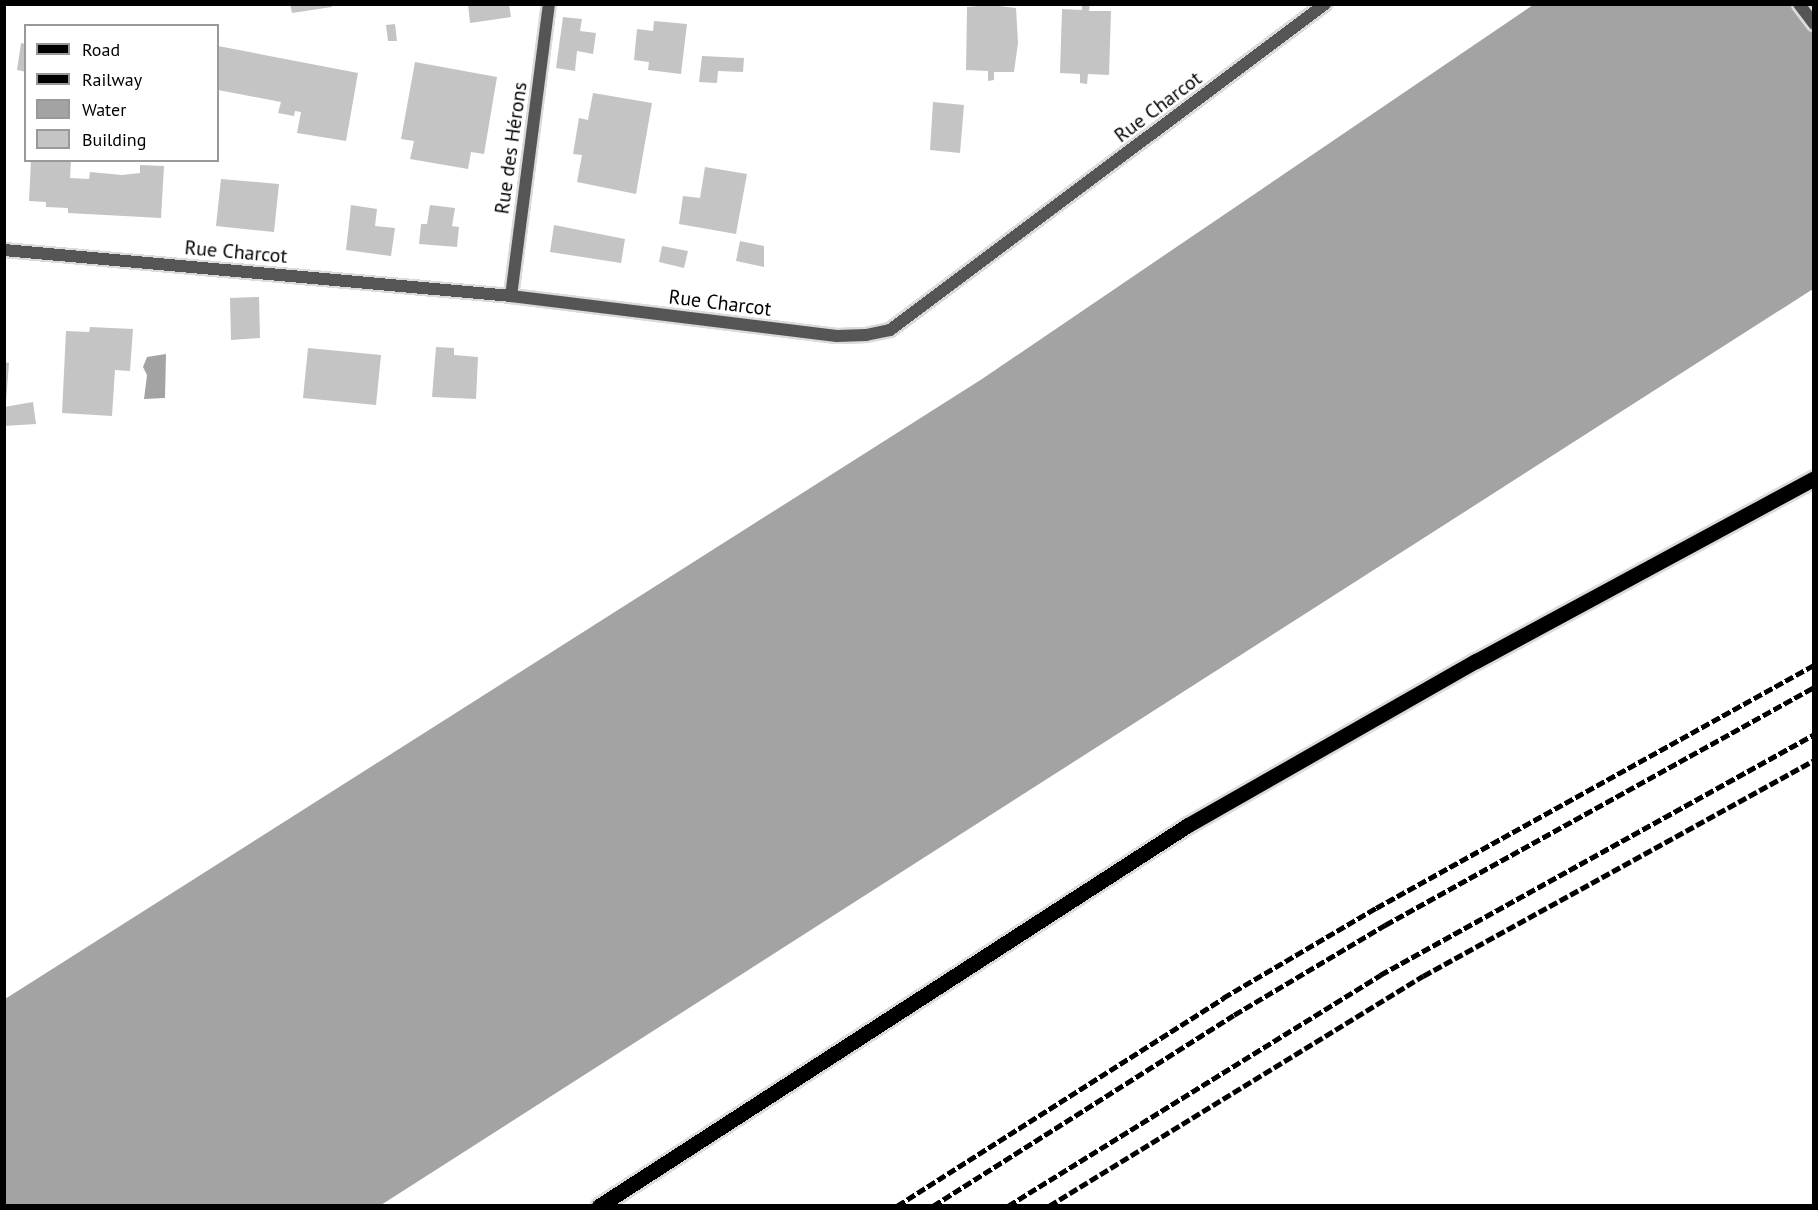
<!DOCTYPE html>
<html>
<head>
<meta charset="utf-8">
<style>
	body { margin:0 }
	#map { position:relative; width:1818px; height:1210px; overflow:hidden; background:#fff; font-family:"PT Sans",sans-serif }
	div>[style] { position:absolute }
	.water>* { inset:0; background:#a3a3a3 }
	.building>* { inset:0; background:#c4c4c4 }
	.roads { filter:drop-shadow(2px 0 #dbdbdb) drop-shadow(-2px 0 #dbdbdb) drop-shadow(0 2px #dbdbdb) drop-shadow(0 -2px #dbdbdb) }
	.minor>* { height:12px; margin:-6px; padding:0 6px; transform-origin:6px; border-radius:6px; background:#555 }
	.tertiary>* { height:12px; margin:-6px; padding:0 6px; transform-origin:6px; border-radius:6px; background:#555 }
	.primary>* { height:15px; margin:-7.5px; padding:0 7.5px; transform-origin:7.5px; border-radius:7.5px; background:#000 }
	.rail>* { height:4.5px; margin-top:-2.25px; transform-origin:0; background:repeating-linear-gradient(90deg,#000 0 9px,transparent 0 12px) }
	span { translate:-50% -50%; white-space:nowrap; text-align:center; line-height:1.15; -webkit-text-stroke:4.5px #fff; paint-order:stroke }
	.street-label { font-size:20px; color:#000 }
	.frame { position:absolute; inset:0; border:6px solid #000; pointer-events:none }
	.legend { position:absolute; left:24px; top:24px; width:195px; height:138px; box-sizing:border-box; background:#fff; border:2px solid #999; margin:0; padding:8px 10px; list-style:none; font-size:18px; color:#000 }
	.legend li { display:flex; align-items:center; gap:12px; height:30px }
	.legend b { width:30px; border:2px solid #999 }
</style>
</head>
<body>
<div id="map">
	<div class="water">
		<i style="clip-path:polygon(1533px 5px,1813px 5px,1813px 289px,381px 1205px,5px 1206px,5px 999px,982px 379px)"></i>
		<i style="clip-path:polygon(166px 354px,165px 398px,144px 399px,147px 375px,143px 367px,147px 357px)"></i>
	</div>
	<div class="building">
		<i style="clip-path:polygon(290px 4px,332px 4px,332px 7px,292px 13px)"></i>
		<i style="clip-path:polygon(468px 4px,509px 4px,511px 17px,470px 23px)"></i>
		<i style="clip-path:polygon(1082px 4px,1090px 4px,1089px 11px,1111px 11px,1109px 75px,1088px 74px,1087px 84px,1080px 83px,1080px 74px,1060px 73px,1062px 9px,1082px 10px)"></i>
		<i style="clip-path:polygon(990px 5px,1016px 8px,1018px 43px,1014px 72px,994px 72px,994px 80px,988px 81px,988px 71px,966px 70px,967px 7px)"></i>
		<i style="clip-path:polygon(563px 17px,582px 19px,580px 31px,596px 33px,593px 54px,577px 51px,575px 71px,556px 68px)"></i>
		<i style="clip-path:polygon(654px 21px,687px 24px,681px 74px,648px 70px,649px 62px,634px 60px,637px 29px,653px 31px)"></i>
		<i style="clip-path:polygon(395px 24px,397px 41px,388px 41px,386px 25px)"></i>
		<i style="clip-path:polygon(21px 43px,26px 44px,26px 72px,17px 70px)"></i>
		<i style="clip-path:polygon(218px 46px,358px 73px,346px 141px,297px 133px,301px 112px,295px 111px,294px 116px,278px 113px,281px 102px,218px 90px)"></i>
		<i style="clip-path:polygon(702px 56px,744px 58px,743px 72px,718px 71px,717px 83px,699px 82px)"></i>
		<i style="clip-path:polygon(415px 62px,497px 77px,484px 154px,471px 152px,468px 169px,410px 159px,414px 141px,401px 139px)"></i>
		<i style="clip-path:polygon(593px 93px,652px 103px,636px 194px,577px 182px,582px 155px,573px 154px,579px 118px,588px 120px)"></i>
		<i style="clip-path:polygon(933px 102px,964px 105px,960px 153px,930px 150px)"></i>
		<i style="clip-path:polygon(31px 160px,71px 160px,70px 178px,89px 179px,90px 172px,122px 175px,140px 173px,140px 165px,164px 166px,161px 218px,68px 213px,68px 208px,46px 207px,46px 202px,29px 201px)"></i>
		<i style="clip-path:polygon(705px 167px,747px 174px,736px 234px,679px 224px,683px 196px,700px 198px)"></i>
		<i style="clip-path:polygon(221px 179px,279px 184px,274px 232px,216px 226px)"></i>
		<i style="clip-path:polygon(351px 205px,377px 209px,375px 226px,395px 228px,391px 256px,346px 250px)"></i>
		<i style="clip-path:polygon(430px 205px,455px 208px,452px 226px,459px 227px,457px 247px,419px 244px,421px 224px,427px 224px)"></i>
		<i style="clip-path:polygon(554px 225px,625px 239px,621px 263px,550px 252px)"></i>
		<i style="clip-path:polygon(740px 241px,764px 246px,764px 267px,736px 261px)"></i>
		<i style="clip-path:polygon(662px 246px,688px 251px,684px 268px,659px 262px)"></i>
		<i style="clip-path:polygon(259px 297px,260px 338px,231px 340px,230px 298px)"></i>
		<i style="clip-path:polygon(90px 327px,133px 329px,130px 371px,115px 370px,112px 416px,62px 413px,66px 331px,89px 332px)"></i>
		<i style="clip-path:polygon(436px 347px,454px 348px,454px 355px,478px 357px,476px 399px,432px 397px)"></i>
		<i style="clip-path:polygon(308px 348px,381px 355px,376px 405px,303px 398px)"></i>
		<i style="clip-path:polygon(4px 362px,9px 363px,6px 402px,4px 402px)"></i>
		<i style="clip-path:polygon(33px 402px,36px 424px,4px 426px,4px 407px)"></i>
	</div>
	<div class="roads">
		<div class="minor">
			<i style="left:511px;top:296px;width:294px;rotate:-82.6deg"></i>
		</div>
		<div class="tertiary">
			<i style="left:1799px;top:4px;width:25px;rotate:53deg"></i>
			<i style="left:4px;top:250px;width:509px;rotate:5.18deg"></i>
			<i style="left:511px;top:296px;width:328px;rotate:7deg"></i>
			<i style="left:837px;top:336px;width:29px;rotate:-2deg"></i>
			<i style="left:866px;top:335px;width:25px;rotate:-12deg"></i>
			<i style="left:890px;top:330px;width:544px;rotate:-36.85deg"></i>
		</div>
		<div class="primary">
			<i style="left:599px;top:1206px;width:701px;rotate:-32.9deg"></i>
			<i style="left:1188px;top:825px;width:331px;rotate:-29.7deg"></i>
			<i style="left:1476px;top:661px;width:384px;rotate:-28.4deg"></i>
		</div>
	</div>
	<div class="rail">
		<i style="left:897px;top:1206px;width:387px;rotate:-32.5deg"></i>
		<i style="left:1223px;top:998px;width:178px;rotate:-30.5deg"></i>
		<i style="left:1376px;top:908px;width:501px;rotate:-29.02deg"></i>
		<i style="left:933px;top:1206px;width:356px;rotate:-32.4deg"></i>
		<i style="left:1234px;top:1015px;width:176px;rotate:-30.8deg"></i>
		<i style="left:1385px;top:925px;width:491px;rotate:-29deg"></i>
		<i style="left:1008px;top:1206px;width:438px;rotate:-31.8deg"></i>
		<i style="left:1380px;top:975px;width:496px;rotate:-29deg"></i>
		<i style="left:1049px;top:1206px;width:439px;rotate:-31.6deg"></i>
		<i style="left:1423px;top:976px;width:447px;rotate:-28.9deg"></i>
	</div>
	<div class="street-label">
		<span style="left:1158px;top:107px;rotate:-37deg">Rue Charcot</span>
		<span style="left:511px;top:148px;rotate:-82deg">Rue des Hérons</span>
		<span style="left:236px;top:252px;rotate:5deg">Rue Charcot</span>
		<span style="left:720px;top:303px;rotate:7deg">Rue Charcot</span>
	</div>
	<div class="frame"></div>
	<ul class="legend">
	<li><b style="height:8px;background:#000"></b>Road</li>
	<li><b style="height:8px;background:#000"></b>Railway</li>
	<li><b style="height:16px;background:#a3a3a3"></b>Water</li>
	<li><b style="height:16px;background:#c4c4c4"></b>Building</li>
	</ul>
</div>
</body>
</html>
